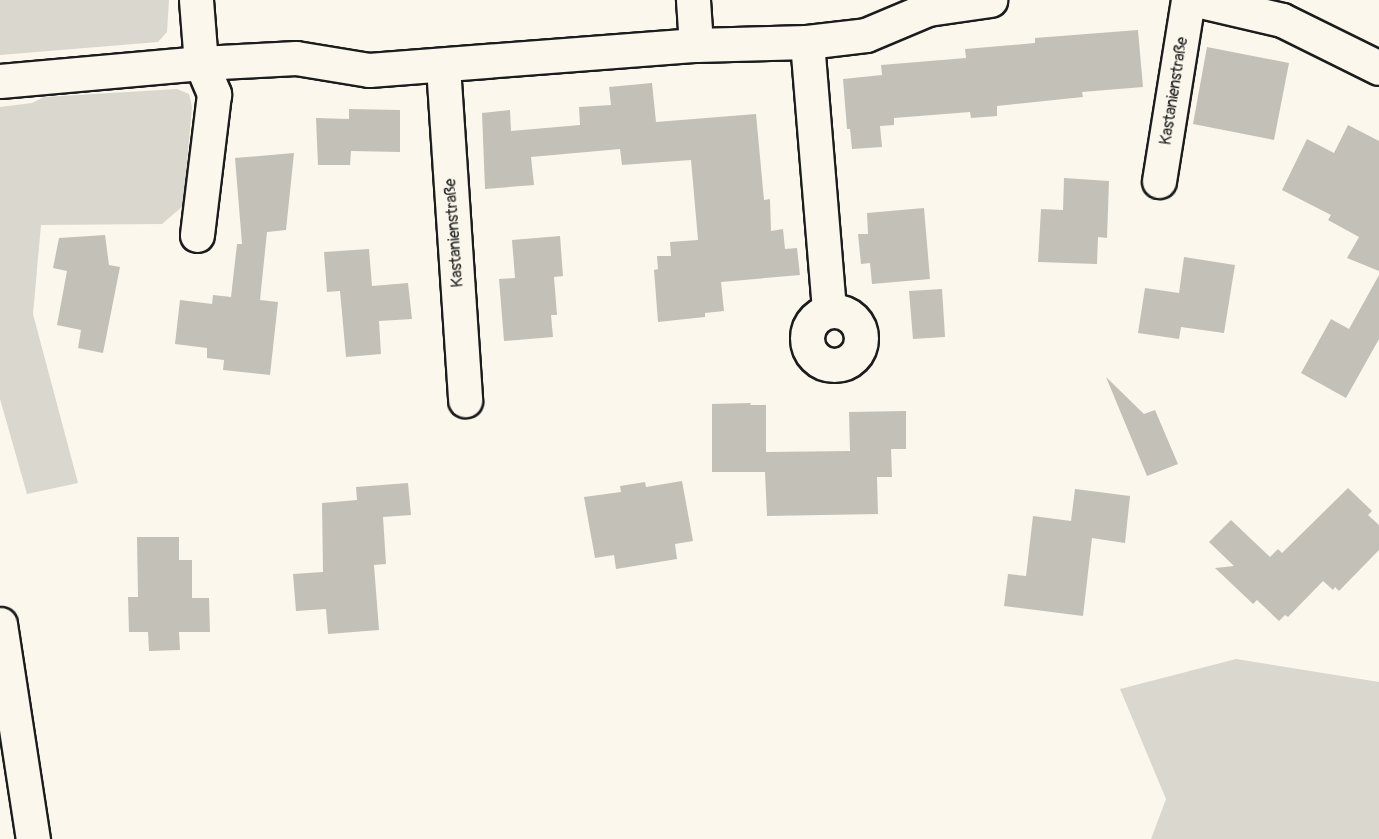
<!DOCTYPE html>
<html>
<head>
<meta charset="utf-8">
<style>
	body { margin:0 }
	#map { position:relative; width:1379px; height:839px; overflow:hidden; background:#fbf7ec; font-family:Pangolin,sans-serif }
	div>[style] { position:absolute }
	.green>* { inset:0; background:#dad7ce }
	.building>* { inset:0; background:#c3c0b8 }
	.roads { filter:drop-shadow(2px 0 #1c1c1c) drop-shadow(-2px 0 #1c1c1c) drop-shadow(0 2px #1c1c1c) drop-shadow(0 -2px #1c1c1c) }
	.minor>* { height:33px; margin:-16.5px; padding:0 16.5px; transform-origin:16.5px; border-radius:16.5px; background:#fbf7ec }
	.minor>.ring { margin:-16.5px; padding:0; box-sizing:content-box; background:none; border:33px solid #fbf7ec; border-radius:50% }
	.tertiary>* { height:33px; margin:-16.5px; padding:0 16.5px; transform-origin:16.5px; border-radius:16.5px; background:#fbf7ec }
	span { translate:-50% -50%; white-space:nowrap; text-align:center; line-height:1.15; -webkit-text-stroke:5px #fbf7ec; paint-order:stroke }
	.street-label { font-size:16px; color:#1c1c1c }
</style>
</head>
<body>
<div id="map">
	<div class="green">
		<i style="clip-path:polygon(0 0,169px 0,167px 32px,158px 42px,0 55px)"></i>
		<i style="clip-path:polygon(177px 89px,189px 94px,192px 107px,183px 206px,162px 224px,41px 225px,33px 314px,78px 483px,27px 494px,0 399px,0 107px,32px 103px,44px 97px)"></i>
		<i style="clip-path:polygon(1236px 659px,1379px 682px,1379px 839px,1151px 839px,1166px 799px,1120px 689px)"></i>
	</div>
	<div class="building">
		<i style="clip-path:polygon(1138px 30px,1143px 87px,1082px 92px,1083px 97px,997px 106px,997px 116px,971px 118px,970px 112px,894px 118px,894px 125px,880px 126px,882px 147px,852px 149px,850px 129px,847px 129px,843px 79px,882px 75px,881px 65px,966px 58px,965px 49px,1035px 43px,1035px 38px)"></i>
		<i style="clip-path:polygon(1207px 47px,1289px 63px,1274px 140px,1193px 124px)"></i>
		<i style="clip-path:polygon(652px 83px,656px 122px,756px 114px,764px 200px,770px 199px,771px 231px,783px 229px,785px 249px,797px 248px,800px 275px,721px 282px,724px 311px,705px 313px,705px 317px,658px 322px,654px 270px,658px 269px,657px 256px,671px 256px,670px 242px,698px 240px,691px 160px,622px 165px,620px 149px,531px 157px,534px 185px,485px 189px,482px 113px,510px 110px,511px 131px,580px 125px,579px 107px,611px 105px,609px 87px)"></i>
		<i style="clip-path:polygon(349px 109px,400px 110px,400px 152px,351px 151px,350px 165px,318px 165px,316px 118px,349px 119px)"></i>
		<i style="clip-path:polygon(1348px 125px,1379px 141px,1379px 271px,1347px 258px,1359px 237px,1328px 220px,1331px 215px,1282px 190px,1307px 139px,1334px 153px)"></i>
		<i style="clip-path:polygon(294px 153px,286px 230px,267px 232px,260px 300px,278px 302px,270px 375px,223px 370px,224px 360px,207px 358px,207px 348px,175px 344px,180px 300px,212px 304px,213px 295px,231px 297px,237px 244px,242px 244px,235px 158px)"></i>
		<i style="clip-path:polygon(1064px 178px,1109px 181px,1107px 238px,1098px 237px,1097px 264px,1038px 262px,1041px 209px,1063px 210px)"></i>
		<i style="clip-path:polygon(924px 208px,930px 279px,872px 284px,870px 263px,861px 264px,858px 234px,868px 234px,867px 213px)"></i>
		<i style="clip-path:polygon(105px 235px,109px 265px,120px 267px,103px 353px,78px 348px,81px 330px,57px 325px,67px 271px,53px 268px,59px 238px)"></i>
		<i style="clip-path:polygon(560px 236px,563px 276px,554px 277px,557px 315px,551px 315px,553px 337px,504px 341px,499px 279px,515px 278px,512px 240px)"></i>
		<i style="clip-path:polygon(369px 249px,372px 286px,408px 283px,412px 319px,379px 321px,381px 354px,346px 357px,340px 291px,327px 292px,324px 252px)"></i>
		<i style="clip-path:polygon(1184px 257px,1235px 265px,1224px 333px,1181px 327px,1179px 339px,1138px 333px,1145px 288px,1179px 293px)"></i>
		<i style="clip-path:polygon(1379px 275px,1379px 339px,1346px 398px,1301px 373px,1331px 319px,1349px 329px)"></i>
		<i style="clip-path:polygon(942px 289px,945px 337px,913px 339px,909px 291px)"></i>
		<i style="clip-path:polygon(1106px 377px,1144px 414px,1155px 410px,1178px 464px,1147px 476px)"></i>
		<i style="clip-path:polygon(751px 403px,750px 405px,766px 405px,766px 452px,850px 451px,849px 412px,906px 411px,906px 449px,891px 449px,892px 477px,877px 477px,878px 514px,767px 516px,765px 472px,712px 472px,712px 404px)"></i>
		<i style="clip-path:polygon(682px 481px,693px 541px,675px 544px,677px 559px,616px 569px,614px 555px,595px 558px,584px 497px,621px 492px,620px 486px,645px 482px,646px 487px)"></i>
		<i style="clip-path:polygon(408px 483px,411px 515px,383px 517px,386px 564px,374px 565px,379px 630px,328px 634px,326px 609px,296px 611px,293px 574px,323px 572px,322px 503px,357px 500px,356px 487px)"></i>
		<i style="clip-path:polygon(1348px 488px,1372px 511px,1368px 515px,1379px 525px,1379px 550px,1339px 591px,1335px 587px,1333px 590px,1323px 581px,1288px 617px,1285px 615px,1279px 621px,1257px 600px,1253px 604px,1215px 568px,1234px 566px,1209px 542px,1231px 520px,1270px 557px,1278px 549px,1282px 553px)"></i>
		<i style="clip-path:polygon(1075px 489px,1130px 496px,1125px 543px,1092px 538px,1083px 616px,1004px 606px,1008px 574px,1026px 576px,1033px 516px,1071px 521px)"></i>
		<i style="clip-path:polygon(137px 537px,179px 537px,179px 560px,192px 560px,192px 598px,209px 598px,210px 632px,179px 632px,180px 650px,149px 651px,148px 632px,129px 632px,128px 597px,138px 597px)"></i>
	</div>
	<div class="roads">
		<div class="minor">
			<i style="left:196px;top:0;width:63px;rotate:85.5deg"></i>
			<i style="left:201px;top:63px;width:34px;rotate:67deg"></i>
			<i style="left:214px;top:94px;width:142px;rotate:96.9deg"></i>
			<i style="left:693px;top:0;width:45px;rotate:86.2deg"></i>
			<i style="left:1196px;top:0;width:88px;rotate:13.1deg"></i>
			<i style="left:1282px;top:20px;width:108px;rotate:26.3deg"></i>
			<i style="left:807px;top:42px;width:270px;rotate:85.3deg"></i>
			<i style="left:443px;top:66px;width:335px;rotate:86.2deg"></i>
			<i style="left:0;top:81px;width:202px;rotate:-5.1deg"></i>
			<i style="left:201px;top:63px;width:95px;rotate:-3deg"></i>
			<i style="left:296px;top:58px;width:74px;rotate:9.3deg"></i>
			<i style="left:369px;top:70px;width:328px;rotate:-4.4deg"></i>
			<i style="left:696px;top:45px;width:111px;rotate:-1.5deg"></i>
			<i style="left:807px;top:42px;width:59px;rotate:-6.8deg"></i>
			<i style="left:866px;top:35px;width:67px;rotate:-22.8deg"></i>
			<i style="left:928px;top:9px;width:63px;rotate:-8.3deg"></i>
			<i style="left:1159px;top:181px;width:183px;rotate:-80.9deg"></i>
			<i class="ring" style="left:807px;top:311px;width:21px;height:21px"></i>
		</div>
		<div class="tertiary">
			<i style="left:0;top:624px;width:218px;rotate:81.3deg"></i>
		</div>
	</div>
	<div class="street-label">
		<span style="left:1174px;top:91px;rotate:-81deg">Kastanienstraße</span>
		<span style="left:454px;top:233px;rotate:-94deg">Kastanienstraße</span>
	</div>
</div>
</body>
</html>
